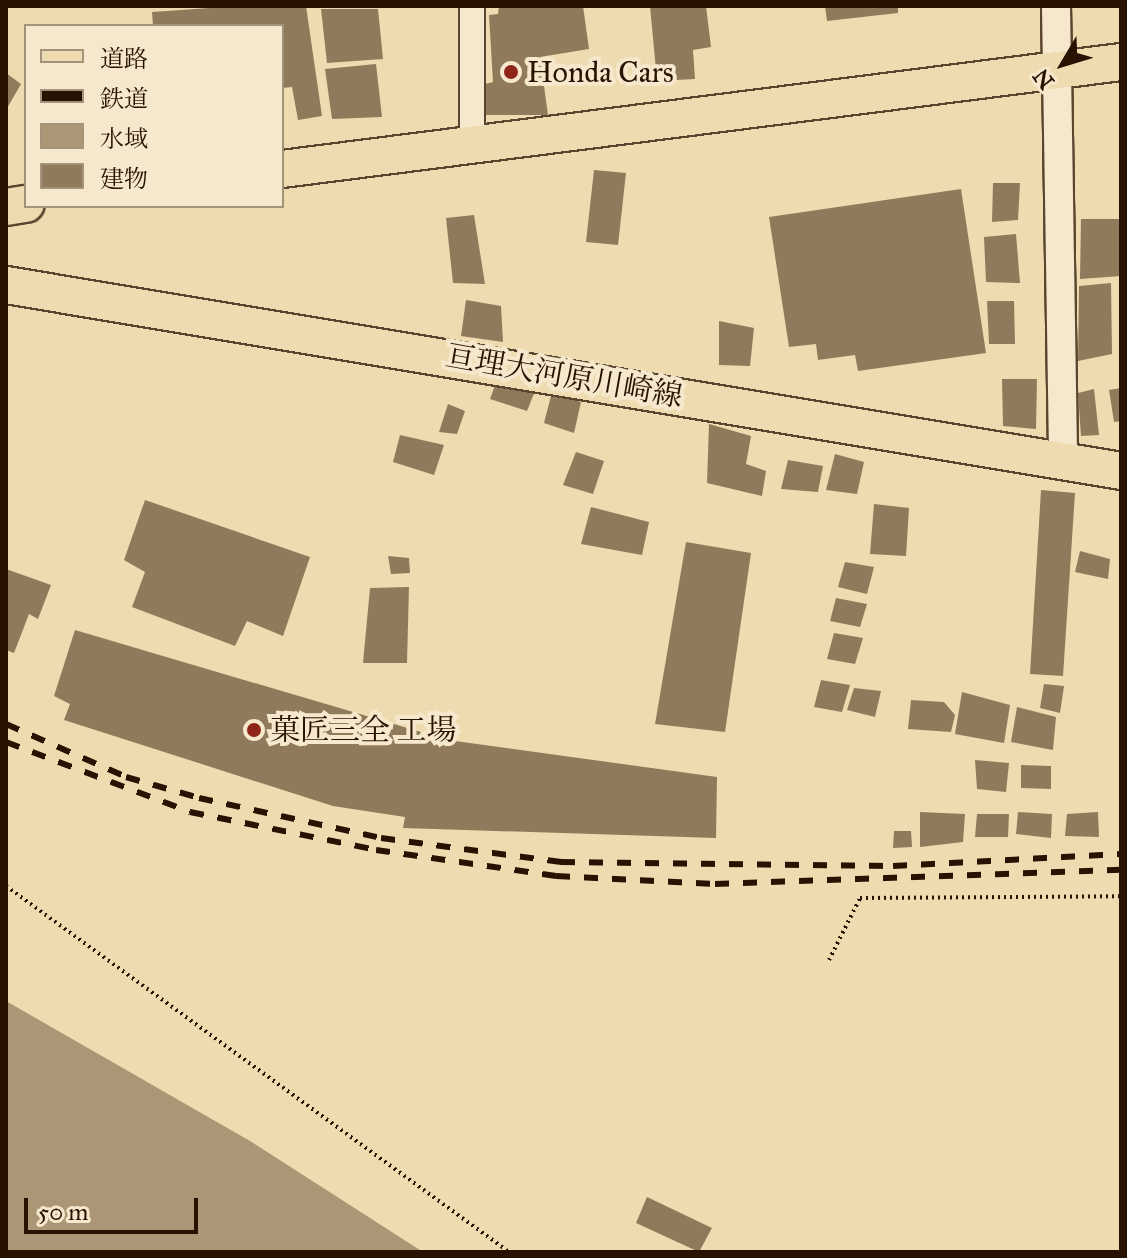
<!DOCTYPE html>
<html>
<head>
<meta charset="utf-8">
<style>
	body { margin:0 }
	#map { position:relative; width:1127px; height:1258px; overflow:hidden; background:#efdbb0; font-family:"IM FELL Great Primer","Noto Serif JP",serif }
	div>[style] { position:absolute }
	.water>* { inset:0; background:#ab9775 }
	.building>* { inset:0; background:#8f7b5c }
	.path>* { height:4px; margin-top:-2px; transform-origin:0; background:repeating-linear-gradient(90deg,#281302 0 2px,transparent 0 6px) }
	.roads { filter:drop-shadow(2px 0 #5a452e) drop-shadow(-2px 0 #5a452e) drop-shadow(0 2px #5a452e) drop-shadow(0 -2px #5a452e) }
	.minor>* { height:24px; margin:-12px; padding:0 12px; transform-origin:12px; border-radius:12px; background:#f5e8cc }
	.tertiary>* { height:28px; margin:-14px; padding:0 14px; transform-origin:14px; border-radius:14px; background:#f5e8cc }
	.primary>* { height:36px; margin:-18px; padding:0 18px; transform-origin:18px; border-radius:18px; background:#efdbb0 }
	.rail>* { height:6px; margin-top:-3px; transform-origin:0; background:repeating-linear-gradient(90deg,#281302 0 14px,transparent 0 28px) }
	.dots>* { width:22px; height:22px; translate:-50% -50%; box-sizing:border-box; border:4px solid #f5e8cc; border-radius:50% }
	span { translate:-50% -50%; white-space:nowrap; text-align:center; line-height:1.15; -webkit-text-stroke:8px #f5e8cc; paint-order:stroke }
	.poi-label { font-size:30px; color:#281302 }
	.left { translate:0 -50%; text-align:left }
	.street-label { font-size:30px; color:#281302 }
	.frame { position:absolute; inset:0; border:8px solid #281302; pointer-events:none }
	.legend { position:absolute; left:24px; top:24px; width:260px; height:184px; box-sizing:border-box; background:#f5e8cc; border:2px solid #a3937b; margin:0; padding:10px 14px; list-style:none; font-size:24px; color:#281302 }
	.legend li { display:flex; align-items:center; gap:16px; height:40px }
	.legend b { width:40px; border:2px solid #a3937b }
	.north { position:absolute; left:1023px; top:24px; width:80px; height:80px; -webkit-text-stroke:6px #f5e8cc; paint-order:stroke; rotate:232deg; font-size:22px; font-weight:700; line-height:32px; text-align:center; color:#281302 }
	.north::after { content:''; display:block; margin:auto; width:28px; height:36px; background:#281302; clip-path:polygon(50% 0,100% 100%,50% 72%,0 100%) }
	.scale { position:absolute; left:24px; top:1198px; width:174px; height:36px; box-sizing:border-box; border:4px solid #281302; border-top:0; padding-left:10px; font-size:24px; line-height:28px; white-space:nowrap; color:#281302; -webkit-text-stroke:6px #f5e8cc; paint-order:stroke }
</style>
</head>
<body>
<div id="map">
	<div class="water">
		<i style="clip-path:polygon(6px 1001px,250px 1141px,423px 1252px,6px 1252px)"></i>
	</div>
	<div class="building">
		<i style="clip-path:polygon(238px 6px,306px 6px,322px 116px,298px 120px,292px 87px,282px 88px,282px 26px,153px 26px,152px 12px)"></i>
		<i style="clip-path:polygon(499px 6px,583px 6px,589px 49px,540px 57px,548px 115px,484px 115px,485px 84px,493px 82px,489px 15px,498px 14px)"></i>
		<i style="clip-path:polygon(650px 6px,706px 6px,711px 47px,693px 50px,695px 79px,657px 81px)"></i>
		<i style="clip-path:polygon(825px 6px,898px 6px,898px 13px,827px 21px)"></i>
		<i style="clip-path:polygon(321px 9px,378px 9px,383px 59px,327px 63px)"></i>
		<i style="clip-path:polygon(376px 64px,382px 117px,332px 119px,325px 69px)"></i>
		<i style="clip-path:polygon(6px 73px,21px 84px,6px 110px)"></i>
		<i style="clip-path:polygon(594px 170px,626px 173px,618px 245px,586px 242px)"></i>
		<i style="clip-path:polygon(993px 183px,1020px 183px,1018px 220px,992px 222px)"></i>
		<i style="clip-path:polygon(961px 189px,986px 353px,858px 371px,855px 355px,818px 360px,816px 344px,789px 347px,769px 217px)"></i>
		<i style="clip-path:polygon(474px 215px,485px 284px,453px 283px,446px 218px)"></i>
		<i style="clip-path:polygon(1081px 219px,1121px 219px,1121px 276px,1080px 279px)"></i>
		<i style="clip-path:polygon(1016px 234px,1020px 283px,986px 282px,984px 237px)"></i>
		<i style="clip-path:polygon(1111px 283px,1112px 354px,1078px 361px,1079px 286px)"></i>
		<i style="clip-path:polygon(466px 300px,501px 306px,503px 342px,461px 336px)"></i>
		<i style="clip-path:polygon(987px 301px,1014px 301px,1015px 344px,989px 344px)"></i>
		<i style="clip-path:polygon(719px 321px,754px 328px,750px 366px,719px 365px)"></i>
		<i style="clip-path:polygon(498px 377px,535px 391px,527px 411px,490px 399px)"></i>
		<i style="clip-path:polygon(1002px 379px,1037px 379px,1036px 429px,1003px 426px)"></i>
		<i style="clip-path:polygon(1121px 388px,1121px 421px,1114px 422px,1109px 390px)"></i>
		<i style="clip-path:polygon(1094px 389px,1099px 435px,1081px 436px,1078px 393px)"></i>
		<i style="clip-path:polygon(552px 392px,581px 402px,574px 433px,544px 423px)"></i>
		<i style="clip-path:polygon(448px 404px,465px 411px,457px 434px,439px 432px)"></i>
		<i style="clip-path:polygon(709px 424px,751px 436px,746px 464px,766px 471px,762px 496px,707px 483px)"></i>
		<i style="clip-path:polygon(400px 435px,444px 445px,434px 475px,393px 462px)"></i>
		<i style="clip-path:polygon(576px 452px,604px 461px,593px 494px,563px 485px)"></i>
		<i style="clip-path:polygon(835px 454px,864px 462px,857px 494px,826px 490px)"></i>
		<i style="clip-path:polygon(788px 460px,823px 466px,818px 492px,781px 489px)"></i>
		<i style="clip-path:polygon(1041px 490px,1075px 493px,1063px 676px,1030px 674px)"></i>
		<i style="clip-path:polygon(145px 500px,310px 557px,283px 636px,247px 621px,235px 646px,132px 607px,145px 572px,124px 560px)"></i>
		<i style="clip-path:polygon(874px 504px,909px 508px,906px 556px,870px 554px)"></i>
		<i style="clip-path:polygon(591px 507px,649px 522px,642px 555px,581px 544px)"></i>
		<i style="clip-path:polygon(686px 542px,751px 553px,725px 732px,655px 724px)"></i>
		<i style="clip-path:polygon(1080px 551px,1110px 559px,1108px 579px,1075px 572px)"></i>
		<i style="clip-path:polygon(388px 556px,409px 558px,410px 573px,391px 574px)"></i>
		<i style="clip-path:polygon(845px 562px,874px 567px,867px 594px,838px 587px)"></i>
		<i style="clip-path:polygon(6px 569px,51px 585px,38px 619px,29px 614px,14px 653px,6px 650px)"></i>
		<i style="clip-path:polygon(409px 587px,407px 663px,363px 663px,370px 588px)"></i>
		<i style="clip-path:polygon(836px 598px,867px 604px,860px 627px,830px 621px)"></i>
		<i style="clip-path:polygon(75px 630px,448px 740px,717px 777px,716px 838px,403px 828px,405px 817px,333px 806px,64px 720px,70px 704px,54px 696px)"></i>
		<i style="clip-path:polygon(834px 633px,863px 638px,855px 664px,827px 659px)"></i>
		<i style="clip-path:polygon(821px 680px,850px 685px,842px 712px,814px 707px)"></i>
		<i style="clip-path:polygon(1044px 684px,1064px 686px,1060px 713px,1040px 708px)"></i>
		<i style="clip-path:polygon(854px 688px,881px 691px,875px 717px,847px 710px)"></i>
		<i style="clip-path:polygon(962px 692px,1010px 705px,1004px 743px,955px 734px)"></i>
		<i style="clip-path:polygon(911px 700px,944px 702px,955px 715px,951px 732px,908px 729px)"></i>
		<i style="clip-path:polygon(1017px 707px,1056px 717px,1053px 750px,1011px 742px)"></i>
		<i style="clip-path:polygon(975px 760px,1009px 763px,1006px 792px,977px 789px)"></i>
		<i style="clip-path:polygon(1021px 765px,1051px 766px,1051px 789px,1021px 788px)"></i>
		<i style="clip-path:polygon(920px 812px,965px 814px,963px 842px,920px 847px)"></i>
		<i style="clip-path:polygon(1018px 812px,1052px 814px,1051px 838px,1016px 834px)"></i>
		<i style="clip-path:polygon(1098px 812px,1099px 837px,1065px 836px,1067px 814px)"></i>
		<i style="clip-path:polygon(977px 814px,1009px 814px,1008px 837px,975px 837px)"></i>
		<i style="clip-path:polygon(894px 831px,911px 831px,912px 847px,893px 848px)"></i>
		<i style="clip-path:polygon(647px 1197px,712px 1228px,699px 1252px,636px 1223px)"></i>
	</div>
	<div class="path">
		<i style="left:6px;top:886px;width:622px;rotate:36.04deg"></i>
		<i style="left:829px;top:960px;width:69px;rotate:-63.4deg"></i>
		<i style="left:860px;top:898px;width:261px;rotate:-0.4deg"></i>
	</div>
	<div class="roads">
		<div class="minor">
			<i style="left:472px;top:144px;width:138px;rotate:-90deg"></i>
		</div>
		<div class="tertiary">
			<i style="left:1056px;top:6px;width:454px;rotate:89.1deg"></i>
		</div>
		<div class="primary">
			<i style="left:282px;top:169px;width:846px;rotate:-7.27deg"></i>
			<i style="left:6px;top:207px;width:20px;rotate:-9deg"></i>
			<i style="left:6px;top:285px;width:1130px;rotate:9.47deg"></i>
		</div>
	</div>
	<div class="rail">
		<i style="left:6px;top:724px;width:131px;rotate:23.8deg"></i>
		<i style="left:126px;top:777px;width:76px;rotate:16deg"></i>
		<i style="left:199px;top:798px;width:186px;rotate:12.4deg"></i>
		<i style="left:381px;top:838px;width:182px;rotate:7.6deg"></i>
		<i style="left:561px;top:862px;width:332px;rotate:0.7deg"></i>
		<i style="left:893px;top:866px;width:228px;rotate:-3deg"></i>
		<i style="left:6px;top:742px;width:197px;rotate:20.8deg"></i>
		<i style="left:190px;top:812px;width:190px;rotate:11.5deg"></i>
		<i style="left:376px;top:850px;width:182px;rotate:8.2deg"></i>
		<i style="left:556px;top:876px;width:159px;rotate:2.9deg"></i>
		<i style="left:715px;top:884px;width:406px;rotate:-2deg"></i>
	</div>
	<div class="dots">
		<i style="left:511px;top:72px;background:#8f2418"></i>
		<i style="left:254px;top:730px;background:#8f2418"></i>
	</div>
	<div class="poi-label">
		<span class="left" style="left:527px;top:72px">Honda Cars</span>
		<span class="left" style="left:270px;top:730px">菓匠三全 工場</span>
	</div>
	<div class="street-label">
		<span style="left:564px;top:376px;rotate:10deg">亘理大河原川崎線</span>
	</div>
	<div class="frame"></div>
	<ul class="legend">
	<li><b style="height:10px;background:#efdbb0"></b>道路</li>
	<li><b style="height:10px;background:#281302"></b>鉄道</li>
	<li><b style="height:22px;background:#ab9775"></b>水域</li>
	<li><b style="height:22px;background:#8f7b5c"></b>建物</li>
	</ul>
	<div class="north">N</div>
	<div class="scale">50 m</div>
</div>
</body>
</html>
